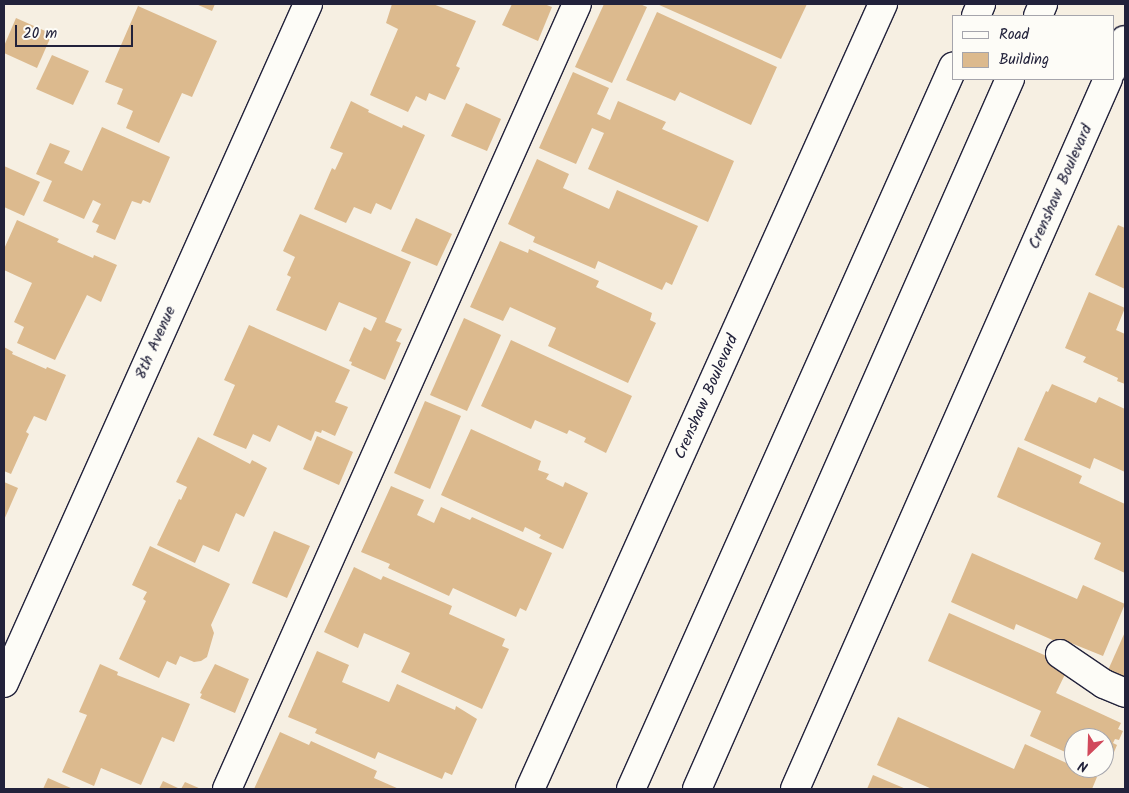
<!DOCTYPE html>
<html>
<head>
<meta charset="utf-8">
<style>
	body { margin:0 }
	#map { position:relative; width:1129px; height:793px; overflow:hidden; background:#f6efe2; font-family:Kalam,sans-serif }
	div>[style] { position:absolute }
	.building>* { inset:0; background:#dcba8e }
	.roads { filter:drop-shadow(1px 0 #22223b) drop-shadow(-1px 0 #22223b) drop-shadow(0 1px #22223b) drop-shadow(0 -1px #22223b) }
	.minor>* { height:28px; margin:-14px; padding:0 14px; transform-origin:14px; border-radius:14px; background:#fdfcf7 }
	.major>* { height:28px; margin:-14px; padding:0 14px; transform-origin:14px; border-radius:14px; background:#fdfcf7 }
	span { translate:-50% -50%; white-space:nowrap; text-align:center; line-height:1.15; -webkit-text-stroke:4.5px #fdfcf7; paint-order:stroke }
	.street-label { font-size:16px; color:#22223b }
	.frame { position:absolute; inset:0; border:5px solid #22223b; pointer-events:none }
	.legend { position:absolute; left:952px; top:15px; width:162px; height:65px; box-sizing:border-box; background:#fdfcf7; border:1px solid #a5a5ac; margin:0; padding:6px 9px; list-style:none; font-size:15px; color:#22223b }
	.legend li { display:flex; align-items:center; gap:10px; height:25px }
	.legend b { width:25px; border:1px solid #a5a5ac }
	.north { position:absolute; left:1064px; top:728px; width:50px; height:50px; box-sizing:border-box; background:#fdfcf7; border:1px solid #a5a5ac; border-radius:50%; rotate:204deg; font-size:14px; font-weight:700; line-height:20px; text-align:center; color:#22223b }
	.north::after { content:''; display:block; margin:auto; width:18px; height:22px; background:#d1495b; clip-path:polygon(50% 0,100% 100%,50% 72%,0 100%) }
	.scale { position:absolute; left:15px; top:25px; width:118px; height:22px; box-sizing:border-box; border:2px solid #22223b; border-top:0; padding-left:6px; font-size:15px; line-height:18px; white-space:nowrap; color:#22223b; -webkit-text-stroke:4px #fdfcf7; paint-order:stroke }
</style>
</head>
<body>
<div id="map">
	<div class="building">
		<i style="clip-path:polygon(196px 4px,215px 4px,212px 11px)"></i>
		<i style="clip-path:polygon(392px 4px,433px 4px,476px 21px,456px 66px,460px 68px,445px 100px,429px 93px,426px 101px,416px 96px,408px 112px,370px 95px,398px 29px,386px 23px)"></i>
		<i style="clip-path:polygon(512px 4px,544px 4px,552px 7px,538px 41px,502px 25px)"></i>
		<i style="clip-path:polygon(604px 4px,640px 4px,647px 7px,612px 83px,575px 67px)"></i>
		<i style="clip-path:polygon(657px 4px,807px 4px,781px 59px)"></i>
		<i style="clip-path:polygon(138px 6px,217px 41px,192px 97px,182px 93px,159px 143px,126px 128px,133px 111px,117px 104px,123px 89px,105px 82px)"></i>
		<i style="clip-path:polygon(657px 12px,777px 67px,751px 125px,680px 92px,675px 101px,626px 80px)"></i>
		<i style="clip-path:polygon(16px 18px,52px 34px,37px 68px,4px 53px,4px 46px)"></i>
		<i style="clip-path:polygon(52px 55px,89px 71px,73px 105px,36px 89px)"></i>
		<i style="clip-path:polygon(573px 72px,609px 88px,597px 114px,610px 120px,618px 101px,666px 122px,662px 129px,734px 161px,708px 222px,588px 169px,604px 133px,592px 128px,576px 164px,539px 148px)"></i>
		<i style="clip-path:polygon(351px 101px,369px 110px,368px 112px,402px 128px,403px 125px,425px 135px,391px 210px,376px 203px,371px 214px,354px 207px,346px 223px,314px 209px,332px 168px,335px 170px,343px 153px,330px 148px)"></i>
		<i style="clip-path:polygon(466px 103px,501px 119px,487px 151px,451px 136px)"></i>
		<i style="clip-path:polygon(102px 127px,170px 157px,150px 203px,143px 200px,141px 204px,132px 201px,115px 240px,96px 232px,99px 225px,92px 222px,101px 204px,93px 200px,84px 219px,43px 201px,52px 181px,36px 174px,50px 143px,70px 151px,64px 163px,82px 171px)"></i>
		<i style="clip-path:polygon(537px 159px,569px 174px,563px 188px,609px 209px,617px 190px,698px 226px,672px 285px,666px 282px,662px 290px,598px 261px,595px 269px,533px 242px,535px 237px,508px 224px)"></i>
		<i style="clip-path:polygon(4px 166px,40px 182px,24px 216px,4px 207px)"></i>
		<i style="clip-path:polygon(300px 214px,411px 262px,385px 322px,402px 329px,396px 341px,401px 343px,385px 380px,351px 365px,352px 362px,349px 361px,364px 327px,371px 331px,377px 318px,339px 302px,326px 331px,276px 310px,291px 277px,287px 275px,295px 257px,283px 251px)"></i>
		<i style="clip-path:polygon(416px 218px,452px 234px,437px 266px,401px 251px)"></i>
		<i style="clip-path:polygon(17px 220px,59px 239px,57px 242px,93px 258px,94px 255px,117px 265px,101px 302px,87px 295px,55px 360px,17px 343px,24px 327px,14px 322px,32px 283px,4px 270px,4px 249px)"></i>
		<i style="clip-path:polygon(1118px 225px,1125px 228px,1125px 289px,1095px 275px)"></i>
		<i style="clip-path:polygon(500px 241px,528px 253px,529px 249px,599px 281px,596px 287px,652px 313px,650px 320px,656px 323px,628px 383px,548px 346px,556px 328px,510px 307px,503px 321px,470px 307px)"></i>
		<i style="clip-path:polygon(1089px 292px,1125px 308px,1116px 330px,1125px 334px,1125px 384px,1117px 381px,1118px 378px,1083px 362px,1086px 357px,1065px 348px)"></i>
		<i style="clip-path:polygon(464px 318px,501px 335px,467px 411px,430px 395px)"></i>
		<i style="clip-path:polygon(249px 325px,350px 370px,335px 402px,348px 407px,335px 436px,322px 430px,321px 433px,315px 431px,311px 441px,278px 425px,270px 442px,253px 434px,246px 449px,213px 435px,235px 385px,224px 380px)"></i>
		<i style="clip-path:polygon(511px 340px,632px 396px,606px 453px,584px 442px,586px 438px,569px 430px,567px 434px,535px 420px,531px 429px,481px 406px)"></i>
		<i style="clip-path:polygon(4px 347px,13px 352px,12px 354px,46px 369px,47px 367px,66px 375px,46px 421px,34px 416px,26px 432px,29px 434px,11px 474px,4px 471px)"></i>
		<i style="clip-path:polygon(1052px 384px,1096px 403px,1099px 397px,1125px 409px,1125px 472px,1094px 458px,1090px 469px,1024px 440px,1046px 391px,1048px 392px)"></i>
		<i style="clip-path:polygon(425px 401px,461px 416px,430px 489px,394px 473px)"></i>
		<i style="clip-path:polygon(471px 429px,541px 461px,538px 470px,549px 474px,546px 479px,563px 487px,565px 482px,588px 493px,563px 549px,539px 538px,541px 535px,525px 527px,523px 532px,441px 495px)"></i>
		<i style="clip-path:polygon(317px 436px,353px 452px,339px 485px,303px 469px)"></i>
		<i style="clip-path:polygon(198px 437px,250px 464px,252px 460px,267px 468px,244px 517px,236px 513px,219px 552px,203px 545px,195px 563px,157px 545px,179px 499px,181px 500px,187px 487px,176px 482px)"></i>
		<i style="clip-path:polygon(1018px 447px,1082px 476px,1079px 483px,1125px 504px,1125px 573px,1094px 559px,1101px 543px,997px 497px)"></i>
		<i style="clip-path:polygon(4px 482px,18px 488px,4px 520px)"></i>
		<i style="clip-path:polygon(391px 486px,424px 500px,417px 515px,434px 523px,441px 507px,470px 520px,472px 517px,552px 553px,526px 611px,520px 608px,516px 617px,453px 588px,449px 596px,388px 568px,390px 564px,361px 552px)"></i>
		<i style="clip-path:polygon(274px 531px,310px 546px,287px 598px,252px 583px)"></i>
		<i style="clip-path:polygon(150px 546px,230px 584px,211px 625px,214px 633px,207px 657px,201px 661px,194px 662px,180px 656px,176px 665px,167px 661px,159px 678px,119px 659px,146px 601px,143px 599px,147px 592px,132px 585px)"></i>
		<i style="clip-path:polygon(972px 553px,1077px 599px,1083px 585px,1125px 604px,1103px 656px,1066px 641px,1064px 645px,1016px 624px,1014px 630px,951px 602px)"></i>
		<i style="clip-path:polygon(354px 567px,381px 580px,383px 576px,452px 606px,449px 614px,505px 639px,502px 646px,509px 649px,482px 709px,401px 672px,410px 653px,364px 633px,358px 648px,324px 632px)"></i>
		<i style="clip-path:polygon(949px 613px,1069px 666px,1056px 693px,1121px 723px,1118px 729px,1123px 731px,1119px 740px,1115px 739px,1113px 743px,1117px 745px,1112px 757px,1108px 755px,1104px 763px,1104px 738px,1074px 738px,1074px 756px,1030px 736px,1041px 711px,928px 661px)"></i>
		<i style="clip-path:polygon(1125px 632px,1125px 686px,1105px 677px)"></i>
		<i style="clip-path:polygon(317px 651px,349px 665px,342px 682px,389px 702px,397px 684px,455px 710px,456px 706px,477px 719px,452px 775px,445px 772px,442px 779px,378px 752px,375px 759px,315px 733px,317px 729px,288px 717px)"></i>
		<i style="clip-path:polygon(100px 664px,118px 672px,117px 675px,190px 704px,174px 742px,162px 737px,141px 785px,101px 768px,94px 786px,62px 772px,87px 715px,79px 712px)"></i>
		<i style="clip-path:polygon(215px 664px,249px 679px,235px 713px,200px 698px,202px 694px,200px 693px)"></i>
		<i style="clip-path:polygon(898px 717px,1014px 769px,1025px 744px,1097px 777px,1092px 789px,932px 789px,877px 765px)"></i>
		<i style="clip-path:polygon(280px 732px,309px 745px,311px 741px,377px 771px,374px 778px,399px 789px,254px 789px)"></i>
		<i style="clip-path:polygon(873px 775px,906px 789px,867px 789px)"></i>
		<i style="clip-path:polygon(48px 778px,73px 789px,43px 789px)"></i>
		<i style="clip-path:polygon(163px 781px,180px 789px,159px 789px)"></i>
		<i style="clip-path:polygon(185px 782px,201px 789px,181px 789px)"></i>
	</div>
	<div class="roads">
		<div class="minor">
			<i style="left:1113px;top:69px;width:31px;rotate:-68deg"></i>
			<i style="left:1060px;top:654px;width:53px;rotate:34.3deg"></i>
			<i style="left:1104px;top:684px;width:23px;rotate:23deg"></i>
			<i style="left:4px;top:683px;width:744px;rotate:-65.88deg"></i>
			<i style="left:227px;top:789px;width:859px;rotate:-65.97deg"></i>
			<i style="left:530px;top:789px;width:861px;rotate:-65.79deg"></i>
			<i style="left:795px;top:789px;width:776px;rotate:-66.21deg"></i>
		</div>
		<div class="major">
			<i style="left:976px;top:16px;width:13px;rotate:-67deg"></i>
			<i style="left:1038px;top:16px;width:13px;rotate:-67deg"></i>
			<i style="left:631px;top:789px;width:791px;rotate:-65.96deg"></i>
			<i style="left:697px;top:789px;width:776px;rotate:-66.21deg"></i>
		</div>
	</div>
	<div class="street-label">
		<span style="left:1061px;top:187px;rotate:-66deg">Crenshaw Boulevard</span>
		<span style="left:156px;top:343px;rotate:-66deg">8th Avenue</span>
		<span style="left:707px;top:397px;rotate:-66deg">Crenshaw Boulevard</span>
	</div>
	<div class="frame"></div>
	<ul class="legend">
	<li><b style="height:6px;background:#fdfcf7"></b>Road</li>
	<li><b style="height:14px;background:#dcba8e"></b>Building</li>
	</ul>
	<div class="north">N</div>
	<div class="scale">20 m</div>
</div>
</body>
</html>
